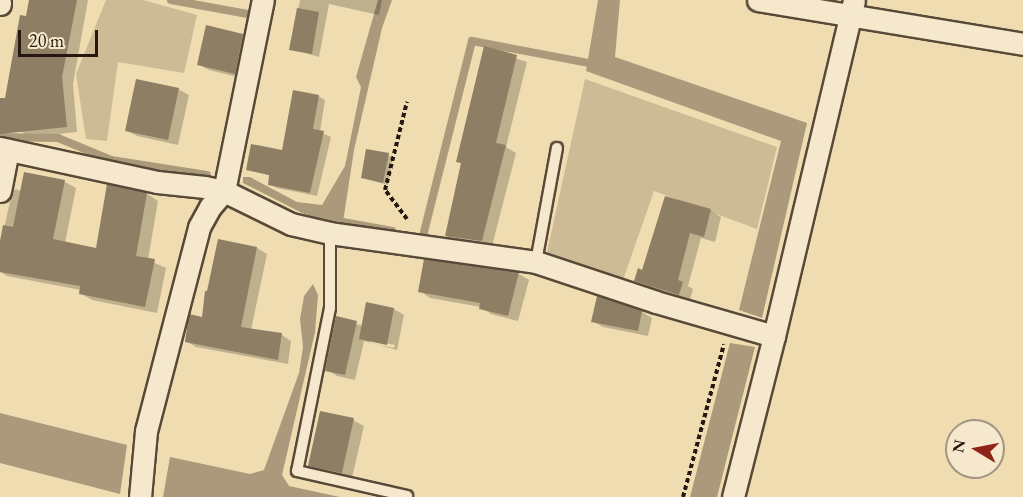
<!DOCTYPE html>
<html>
<head>
<meta charset="utf-8">
<style>
	body { margin:0 }
	#map { position:relative; width:1023px; height:497px; overflow:hidden; background:#efdcb1; font-family:"EB Garamond",serif }
	div>[style] { position:absolute }
	.green>* { inset:0; background:#cdbb96 }
	.water>* { inset:0; background:#aa997a }
	.shadow>* { inset:0; background:#0003 }
	.stream>* { height:8px; margin:-4px; padding:0 4px; transform-origin:4px; border-radius:4px; background:#aa997a }
	.building>* { inset:0; background:#8e7e64 }
	.path>* { height:4px; margin-top:-2px; transform-origin:0; background:repeating-linear-gradient(90deg,#251810 0 4.5px,transparent 0 7.5px) }
	.roads { filter:drop-shadow(2px 0 #584938) drop-shadow(-2px 0 #584938) drop-shadow(0 2px #584938) drop-shadow(0 -2px #584938) }
	.service>* { height:10px; margin:-5px; padding:0 5px; transform-origin:5px; border-radius:5px; background:#f5e8cc }
	.minor>* { height:21px; margin:-10.5px; padding:0 10.5px; transform-origin:10.5px; border-radius:10.5px; background:#f5e8cc }
	span { translate:-50% -50%; white-space:nowrap; text-align:center; line-height:1.15; -webkit-text-stroke:4.5px #f5e8cc; paint-order:stroke }
	.north { position:absolute; left:945px; top:419px; width:60px; height:60px; box-sizing:border-box; background:#f5e8cc; border:2px solid #a29581; border-radius:50%; rotate:280deg; font-size:16px; font-weight:700; line-height:24px; text-align:center; color:#251810 }
	.north::after { content:''; display:block; margin:auto; width:21px; height:27px; background:#8f2418; clip-path:polygon(50% 0,100% 100%,50% 72%,0 100%) }
	.scale { position:absolute; left:18px; top:30px; width:80px; height:27px; box-sizing:border-box; border:3px solid #251810; border-top:0; padding-left:8px; font-size:18px; line-height:21px; white-space:nowrap; color:#251810; -webkit-text-stroke:4px #f5e8cc; paint-order:stroke }
</style>
</head>
<body>
<div id="map">
	<div class="green">
		<i style="clip-path:polygon(106px 0,143px 0,197px 15px,184px 73px,118px 62px,107px 141px,86px 139px,76px 74px)"></i>
		<i style="clip-path:polygon(585px 79px,777px 147px,757px 229px,654px 191px,622px 283px,547px 252px)"></i>
	</div>
	<div class="water">
		<i style="clip-path:polygon(378px 0,392px 0,382px 28px,354px 150px,343px 222px,325px 221px,302px 213px,243px 183px,243px 177px,250px 177px,297px 202px,322px 205px,345px 166px,361px 87px,356px 77px)"></i>
		<i style="clip-path:polygon(598px 0,620px 0,615px 57px,807px 123px,762px 318px,739px 310px,781px 141px,586px 71px)"></i>
		<i style="clip-path:polygon(313px 284px,318px 295px,315px 332px,282px 475px,289px 486px,340px 497px,163px 497px,170px 457px,250px 474px,264px 470px,299px 373px,303px 347px,300px 319px,304px 296px)"></i>
		<i style="clip-path:polygon(730px 343px,755px 347px,717px 497px,690px 497px)"></i>
		<i style="clip-path:polygon(0 413px,127px 445px,120px 494px,0 463px)"></i>
	</div>
	<div class="shadow">
		<i style="clip-path:polygon(30px 0,88px 0,73px 84px,77px 132px,30px 137px,20px 131px)"></i>
		<i style="clip-path:polygon(300px 0,382px 0,379px 15px,329px 4px,319px 57px,291px 49px)"></i>
		<i style="clip-path:polygon(243px 35px,253px 41px,245px 79px,209px 70px,198px 64px)"></i>
		<i style="clip-path:polygon(485px 48px,527px 62px,506px 147px,516px 153px,492px 246px,457px 241px,446px 236px)"></i>
		<i style="clip-path:polygon(178px 89px,189px 95px,178px 145px,137px 136px,126px 130px)"></i>
		<i style="clip-path:polygon(318px 96px,325px 100px,320px 132px,331px 137px,317px 196px,277px 188px,269px 184px,271px 176px,247px 169px,284px 152px)"></i>
		<i style="clip-path:polygon(388px 155px,393px 158px,388px 185px,363px 178px)"></i>
		<i style="clip-path:polygon(26px 174px,65px 182px,76px 188px,65px 243px,97px 250px,109px 186px,147px 194px,158px 201px,148px 260px,166px 268px,157px 313px,92px 300px,80px 293px,81px 290px,7px 276px,0 272px,0 248px,10px 201px,15px 189px,22px 191px)"></i>
		<i style="clip-path:polygon(666px 198px,711px 211px,721px 217px,715px 242px,701px 238px,688px 286px,693px 289px,690px 300px,646px 286px,636px 280px,643px 271px)"></i>
		<i style="clip-path:polygon(219px 240px,257px 248px,267px 254px,251px 330px,282px 335px,291px 341px,288px 364px,196px 347px,186px 341px,204px 318px)"></i>
		<i style="clip-path:polygon(425px 261px,519px 274px,529px 280px,518px 321px,491px 314px,481px 307px,430px 298px,420px 291px)"></i>
		<i style="clip-path:polygon(evenodd,367px 304px,394px 309px,404px 315px,397px 350px,364px 341px,355px 380px,337px 376px,327px 370px,337px 318px,363px 326px,367px 304px,370px 340px,395px 345px,394px 348px,370px 343px,370px 340px)"></i>
		<i style="clip-path:polygon(642px 312px,652px 318px,648px 336px,603px 327px,593px 321px)"></i>
		<i style="clip-path:polygon(353px 420px,364px 426px,352px 478px,320px 471px,309px 465px)"></i>
	</div>
	<div class="stream">
		<i style="left:171px;top:0;width:78px;rotate:10.3deg"></i>
		<i style="left:0;top:137px;width:58px;rotate:1deg"></i>
		<i style="left:58px;top:138px;width:57px;rotate:22.5deg"></i>
		<i style="left:111px;top:160px;width:97px;rotate:8.9deg"></i>
		<i style="left:343px;top:222px;width:50px;rotate:10.4deg"></i>
		<i style="left:424px;top:232px;width:197px;rotate:-75.9deg"></i>
		<i style="left:472px;top:41px;width:118px;rotate:10.7deg"></i>
	</div>
	<div class="building">
		<i style="clip-path:polygon(29px 0,77px 0,62px 77px,67px 127px,0 134px,0 98px,5px 98px,20px 15px,26px 16px)"></i>
		<i style="clip-path:polygon(297px 8px,319px 12px,312px 54px,289px 50px)"></i>
		<i style="clip-path:polygon(206px 25px,243px 34px,235px 74px,197px 65px)"></i>
		<i style="clip-path:polygon(484px 46px,517px 55px,496px 143px,506px 145px,482px 241px,445px 236px,461px 163px,456px 162px)"></i>
		<i style="clip-path:polygon(136px 79px,179px 88px,168px 140px,125px 131px)"></i>
		<i style="clip-path:polygon(293px 90px,319px 95px,313px 129px,324px 131px,310px 193px,268px 185px,269px 175px,246px 170px,251px 144px,282px 150px)"></i>
		<i style="clip-path:polygon(366px 149px,389px 153px,383px 183px,361px 178px)"></i>
		<i style="clip-path:polygon(24px 172px,65px 180px,53px 239px,96px 248px,107px 184px,147px 193px,136px 256px,155px 259px,145px 307px,79px 294px,80px 286px,0 272px,0 241px,3px 225px,13px 227px)"></i>
		<i style="clip-path:polygon(665px 196px,711px 209px,704px 237px,690px 233px,678px 280px,683px 282px,679px 295px,634px 281px,638px 268px,642px 270px)"></i>
		<i style="clip-path:polygon(218px 239px,257px 247px,241px 327px,282px 333px,278px 360px,185px 342px,189px 314px,202px 317px,205px 291px,207px 291px)"></i>
		<i style="clip-path:polygon(424px 259px,519px 272px,508px 316px,479px 309px,480px 303px,418px 292px)"></i>
		<i style="clip-path:polygon(597px 296px,642px 311px,638px 331px,591px 322px)"></i>
		<i style="clip-path:polygon(366px 302px,394px 308px,387px 345px,359px 339px)"></i>
		<i style="clip-path:polygon(336px 316px,357px 321px,345px 375px,325px 371px)"></i>
		<i style="clip-path:polygon(320px 411px,354px 418px,342px 473px,308px 466px)"></i>
	</div>
	<div class="path">
		<i style="left:407px;top:219px;width:36px;rotate:-127deg"></i>
		<i style="left:385px;top:190px;width:91px;rotate:-76deg"></i>
		<i style="left:683px;top:497px;width:158px;rotate:-75deg"></i>
	</div>
	<div class="roads">
		<div class="service">
			<i style="left:330px;top:233px;width:75px;rotate:90deg"></i>
			<i style="left:330px;top:308px;width:166px;rotate:101.4deg"></i>
			<i style="left:297px;top:471px;width:113px;rotate:12.8deg"></i>
			<i style="left:536px;top:262px;width:116px;rotate:-79.6deg"></i>
		</div>
		<div class="minor">
			<i style="left:758px;top:0;width:269px;rotate:9.4deg"></i>
			<i style="left:0;top:4px;width:2px;rotate:-90deg"></i>
			<i style="left:0;top:148px;width:161px;rotate:12.2deg"></i>
			<i style="left:157px;top:182px;width:48px;rotate:5.9deg"></i>
			<i style="left:205px;top:187px;width:19px;rotate:12deg"></i>
			<i style="left:224px;top:191px;width:75px;rotate:26.2deg"></i>
			<i style="left:291px;top:224px;width:40px;rotate:13deg"></i>
			<i style="left:330px;top:233px;width:208px;rotate:8deg"></i>
			<i style="left:536px;top:262px;width:126px;rotate:18.4deg"></i>
			<i style="left:656px;top:302px;width:123px;rotate:16.1deg"></i>
			<i style="left:0;top:191px;width:42px;rotate:-79deg"></i>
			<i style="left:140px;top:497px;width:66px;rotate:-84.8deg"></i>
			<i style="left:146px;top:431px;width:211px;rotate:-75.4deg"></i>
			<i style="left:199px;top:227px;width:23px;rotate:-61deg"></i>
			<i style="left:210px;top:207px;width:21px;rotate:-49deg"></i>
			<i style="left:224px;top:191px;width:195px;rotate:-78.5deg"></i>
			<i style="left:733px;top:497px;width:166px;rotate:-75.7deg"></i>
			<i style="left:774px;top:336px;width:345px;rotate:-76.6deg"></i>
		</div>
	</div>
	<div class="north">N</div>
	<div class="scale">20 m</div>
</div>
</body>
</html>
